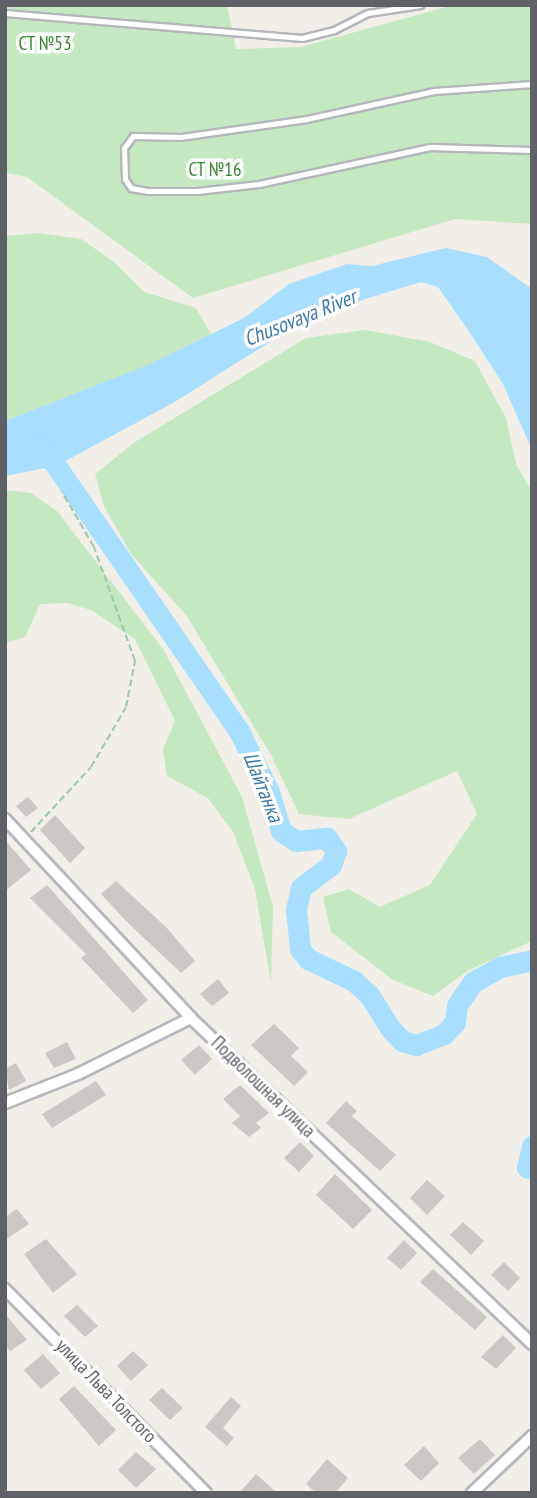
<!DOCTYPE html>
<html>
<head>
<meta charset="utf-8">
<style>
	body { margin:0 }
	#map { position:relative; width:537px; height:1498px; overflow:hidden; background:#f0eee7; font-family:"PT Sans Narrow",sans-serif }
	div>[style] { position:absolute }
	.green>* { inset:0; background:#c5e8c3 }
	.water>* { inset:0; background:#a8deff }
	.river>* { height:21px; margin:-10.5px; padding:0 10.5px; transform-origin:10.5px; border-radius:10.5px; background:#a8deff }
	.building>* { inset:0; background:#ccc8c4 }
	.path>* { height:2px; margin-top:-1px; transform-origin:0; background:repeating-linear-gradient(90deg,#9cc9a7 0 7px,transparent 0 10.5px) }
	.roads { filter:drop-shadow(2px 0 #b4b7bb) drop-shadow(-2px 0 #b4b7bb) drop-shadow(0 2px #b4b7bb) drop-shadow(0 -2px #b4b7bb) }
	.lane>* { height:5px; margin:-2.5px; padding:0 2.5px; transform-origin:2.5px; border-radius:2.5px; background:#fff }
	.street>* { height:10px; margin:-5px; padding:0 5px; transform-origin:5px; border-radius:5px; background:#fff }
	span { translate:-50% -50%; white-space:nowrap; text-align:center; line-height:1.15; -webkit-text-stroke:7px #fff; paint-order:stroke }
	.park-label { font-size:19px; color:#358734 }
	.street-label { font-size:19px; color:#5e6267 }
	.water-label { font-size:21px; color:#3f7aab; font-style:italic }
	.frame { position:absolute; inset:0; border:7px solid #5e6267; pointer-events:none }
</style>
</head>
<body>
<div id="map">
	<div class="green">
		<i style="clip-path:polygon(5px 5px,227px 5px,236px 49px,301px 47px,453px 5px,532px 5px,532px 224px,455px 219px,193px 298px,27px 177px,5px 173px)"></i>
		<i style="clip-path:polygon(38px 233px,81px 239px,114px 262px,144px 292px,196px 308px,211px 334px,151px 364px,5px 421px,5px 236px)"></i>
		<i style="clip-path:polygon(365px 330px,430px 342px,475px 361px,506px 418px,516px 464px,532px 492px,532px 941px,467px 971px,433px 996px,393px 980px,331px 932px,323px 897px,349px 889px,380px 907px,430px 885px,477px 814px,457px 771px,349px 819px,299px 814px,271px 755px,186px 615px,131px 554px,104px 506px,95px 474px,135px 442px,306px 338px)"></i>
		<i style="clip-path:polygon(7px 490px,31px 493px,57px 511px,163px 649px,242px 797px,273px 907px,271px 983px,255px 889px,233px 832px,208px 798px,167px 776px,163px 749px,175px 721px,135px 639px,91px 610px,67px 603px,40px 604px,25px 637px,5px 643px)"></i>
	</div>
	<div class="water">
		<i style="clip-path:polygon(446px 248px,487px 257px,532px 289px,532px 450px,503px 384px,470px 333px,438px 287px,421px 282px,365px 299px,289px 330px,173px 403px,56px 466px,5px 476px,5px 421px,150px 364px,244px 318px,289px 284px,347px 264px,372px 266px)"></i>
	</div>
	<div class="river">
		<i style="left:41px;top:444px;width:351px;rotate:55.4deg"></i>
		<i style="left:240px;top:733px;width:66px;rotate:63.8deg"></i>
		<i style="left:269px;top:792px;width:41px;rotate:72.9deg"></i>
		<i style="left:281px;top:831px;width:18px;rotate:34deg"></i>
		<i style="left:296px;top:841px;width:31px;rotate:-6deg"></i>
		<i style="left:327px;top:838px;width:16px;rotate:55deg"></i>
		<i style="left:336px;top:851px;width:15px;rotate:110deg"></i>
		<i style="left:331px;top:865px;width:38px;rotate:143deg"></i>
		<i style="left:301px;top:888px;width:23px;rotate:103deg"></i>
		<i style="left:296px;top:910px;width:39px;rotate:84deg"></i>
		<i style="left:300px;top:949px;width:13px;rotate:51deg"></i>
		<i style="left:308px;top:959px;width:51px;rotate:25.6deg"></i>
		<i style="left:354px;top:981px;width:22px;rotate:43deg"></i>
		<i style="left:370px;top:996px;width:38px;rotate:58deg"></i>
		<i style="left:390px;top:1028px;width:18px;rotate:47deg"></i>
		<i style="left:402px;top:1041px;width:15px;rotate:16deg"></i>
		<i style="left:416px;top:1045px;width:30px;rotate:-21deg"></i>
		<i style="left:444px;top:1034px;width:16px;rotate:-47deg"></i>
		<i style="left:455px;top:1022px;width:17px;rotate:-83deg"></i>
		<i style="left:457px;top:1005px;width:28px;rotate:-55deg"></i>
		<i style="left:473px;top:982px;width:31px;rotate:-29deg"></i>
		<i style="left:500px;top:967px;width:33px;rotate:-12deg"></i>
		<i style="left:532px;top:1146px;width:22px;rotate:103deg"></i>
		<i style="left:527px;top:1167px;width:5px;rotate:22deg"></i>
	</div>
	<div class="building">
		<i style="clip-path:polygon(28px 797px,38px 808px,26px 817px,16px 806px)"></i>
		<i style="clip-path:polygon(55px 815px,85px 848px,70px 863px,40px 830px)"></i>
		<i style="clip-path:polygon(5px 840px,31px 870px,5px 891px)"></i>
		<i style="clip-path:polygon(116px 881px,166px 927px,195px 961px,181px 973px,126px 921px,101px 894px)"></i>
		<i style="clip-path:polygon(47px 885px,148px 1000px,133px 1013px,81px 958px,86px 954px,30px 898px)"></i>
		<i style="clip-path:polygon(218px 979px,229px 993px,212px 1006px,200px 994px)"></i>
		<i style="clip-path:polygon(274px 1024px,299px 1048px,291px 1056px,308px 1072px,294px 1086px,251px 1045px)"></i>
		<i style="clip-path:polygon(67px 1042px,76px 1059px,54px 1068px,45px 1053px)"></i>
		<i style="clip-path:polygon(199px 1045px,212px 1059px,195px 1075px,181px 1060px)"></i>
		<i style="clip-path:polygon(16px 1063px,26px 1081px,9px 1090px,5px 1069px)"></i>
		<i style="clip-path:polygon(96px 1081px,106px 1095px,52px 1128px,42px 1114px)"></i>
		<i style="clip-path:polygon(240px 1085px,269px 1113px,256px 1123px,261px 1128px,249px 1137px,232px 1123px,240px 1116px,223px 1099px)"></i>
		<i style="clip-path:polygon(346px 1101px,357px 1111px,352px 1116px,396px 1155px,380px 1171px,326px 1123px)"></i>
		<i style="clip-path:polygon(300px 1142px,314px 1156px,299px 1172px,284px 1158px)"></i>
		<i style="clip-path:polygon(335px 1174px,372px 1210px,353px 1229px,316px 1195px)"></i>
		<i style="clip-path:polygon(427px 1180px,445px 1196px,427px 1215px,410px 1198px)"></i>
		<i style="clip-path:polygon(17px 1209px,29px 1224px,5px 1240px,5px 1217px)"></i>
		<i style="clip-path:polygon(463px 1222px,484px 1241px,471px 1255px,450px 1235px)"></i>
		<i style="clip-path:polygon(46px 1239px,77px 1274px,53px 1293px,24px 1254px)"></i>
		<i style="clip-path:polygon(404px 1240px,417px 1253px,401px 1270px,387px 1258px)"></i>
		<i style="clip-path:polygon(504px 1262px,520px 1278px,508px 1291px,491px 1275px)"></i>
		<i style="clip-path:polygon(433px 1269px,487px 1317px,475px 1330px,420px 1282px)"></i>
		<i style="clip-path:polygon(77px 1305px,98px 1326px,85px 1337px,64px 1316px)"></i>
		<i style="clip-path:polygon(5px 1314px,27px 1340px,10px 1351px,5px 1345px)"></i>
		<i style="clip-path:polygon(503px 1335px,516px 1348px,496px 1369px,481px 1357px)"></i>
		<i style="clip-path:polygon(133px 1351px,148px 1365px,131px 1381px,117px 1366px)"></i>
		<i style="clip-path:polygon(43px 1354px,60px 1373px,41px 1389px,24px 1370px)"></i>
		<i style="clip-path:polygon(74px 1386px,116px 1430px,99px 1446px,59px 1399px)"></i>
		<i style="clip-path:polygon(162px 1388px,183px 1408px,170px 1420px,149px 1400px)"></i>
		<i style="clip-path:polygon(231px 1397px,241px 1406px,223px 1428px,234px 1438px,227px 1446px,205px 1427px)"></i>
		<i style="clip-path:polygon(480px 1439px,495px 1455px,474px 1474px,458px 1458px)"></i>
		<i style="clip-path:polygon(424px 1446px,439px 1463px,421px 1481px,404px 1465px)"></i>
		<i style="clip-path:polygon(136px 1452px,156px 1469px,136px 1488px,118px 1470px)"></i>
		<i style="clip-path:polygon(327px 1459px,348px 1478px,335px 1493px,316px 1493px,306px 1484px)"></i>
		<i style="clip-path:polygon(256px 1474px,277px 1493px,239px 1493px)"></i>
	</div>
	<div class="path">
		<i style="left:31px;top:832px;width:88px;rotate:-47.3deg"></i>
		<i style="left:91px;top:767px;width:69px;rotate:-59.7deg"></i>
		<i style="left:126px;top:707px;width:47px;rotate:-78.9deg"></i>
		<i style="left:135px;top:661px;width:121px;rotate:-109.8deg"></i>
		<i style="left:94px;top:547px;width:64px;rotate:-120.2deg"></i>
	</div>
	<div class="roads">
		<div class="lane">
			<i style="left:5px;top:13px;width:298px;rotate:4.8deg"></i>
			<i style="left:302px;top:38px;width:33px;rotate:-14deg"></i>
			<i style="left:334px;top:30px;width:38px;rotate:-27deg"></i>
			<i style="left:368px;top:13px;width:53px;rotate:-8.7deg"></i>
			<i style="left:532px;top:84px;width:98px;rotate:175.9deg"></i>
			<i style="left:434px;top:91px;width:130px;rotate:167.6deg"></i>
			<i style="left:307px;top:119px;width:127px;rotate:171.9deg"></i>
			<i style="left:181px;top:137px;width:48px;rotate:-178.8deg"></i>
			<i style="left:133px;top:136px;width:15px;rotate:127deg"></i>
			<i style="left:124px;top:148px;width:31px;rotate:88deg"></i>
			<i style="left:125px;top:179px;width:11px;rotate:56deg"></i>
			<i style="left:131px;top:188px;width:17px;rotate:10deg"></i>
			<i style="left:148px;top:191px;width:49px"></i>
			<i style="left:197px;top:191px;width:62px;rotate:-6.4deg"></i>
			<i style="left:259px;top:184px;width:175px;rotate:-12.2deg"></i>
			<i style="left:430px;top:147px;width:102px;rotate:1.7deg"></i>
		</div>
		<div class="street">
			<i style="left:5px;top:819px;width:272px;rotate:46.9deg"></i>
			<i style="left:191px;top:1018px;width:472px;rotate:43.7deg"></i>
			<i style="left:5px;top:1103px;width:79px;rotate:-21.7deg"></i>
			<i style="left:78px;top:1074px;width:126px;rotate:-26.4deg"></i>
			<i style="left:5px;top:1289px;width:286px;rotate:45.4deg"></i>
			<i style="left:472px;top:1493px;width:83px;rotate:-43.5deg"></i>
		</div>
	</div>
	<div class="park-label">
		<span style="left:45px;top:44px">СТ №53</span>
		<span style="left:215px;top:170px">СТ №16</span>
	</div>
	<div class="street-label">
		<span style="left:263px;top:1087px;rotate:44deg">Подволошная улица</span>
		<span style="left:106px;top:1391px;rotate:46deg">улица Льва Толстого</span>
	</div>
	<div class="water-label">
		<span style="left:300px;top:318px;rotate:-22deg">Chusovaya River</span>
		<span style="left:263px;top:787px;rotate:68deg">Шайтанка</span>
	</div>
	<div class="frame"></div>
</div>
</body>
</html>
